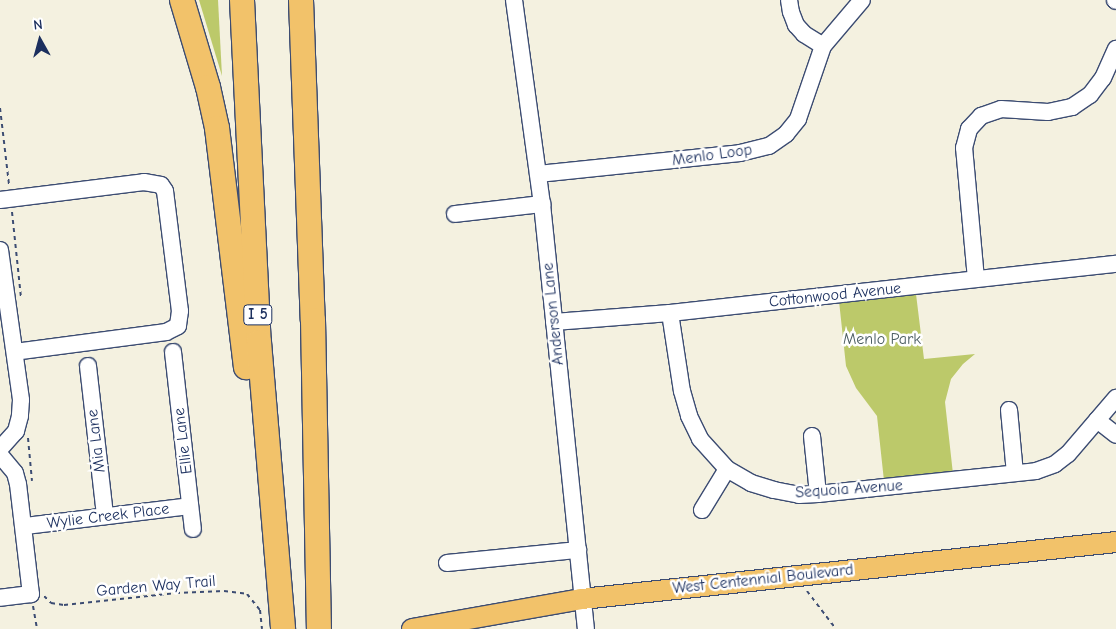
<!DOCTYPE html>
<html>
<head>
<meta charset="utf-8">
<style>
	body { margin:0 }
	#map { position:relative; width:1116px; height:629px; overflow:hidden; background:#f4f1e0; font-family:"Comic Neue",sans-serif }
	div>[style] { position:absolute }
	.green>* { inset:0; background:#bcc96a }
	.path>* { height:2px; margin-top:-1px; transform-origin:0; background:repeating-linear-gradient(90deg,#3c4c72 0 4px,transparent 0 8px) }
	.roads { filter:drop-shadow(1px 0 #3c4c72) drop-shadow(-1px 0 #3c4c72) drop-shadow(0 1px #3c4c72) drop-shadow(0 -1px #3c4c72) }
	.minor>* { height:16px; margin:-8px; padding:0 8px; transform-origin:8px; border-radius:8px; background:#fff }
	.major>* { height:20px; margin:-10px; padding:0 10px; transform-origin:10px; border-radius:10px; background:#f2c26a }
	.highway>* { height:24px; margin:-12px; padding:0 12px; transform-origin:12px; border-radius:12px; background:#f2c26a }
	span { translate:-50% -50%; white-space:nowrap; text-align:center; line-height:1.15; -webkit-text-stroke:5px #fff; paint-order:stroke }
	.shield-label span { padding:1px 4px; background:#fff; border:1px solid; border-radius:4px; -webkit-text-stroke-width:0 }
	.shield-label { font-size:15px; color:#1b2f5e; font-weight:700 }
	.street-label { font-size:16px; color:#1b2f5e }
	.park-label { font-size:16px; color:#4b5d62 }
	.north { position:absolute; left:15px; top:15px; width:50px; height:50px; -webkit-text-stroke:4px #fff; paint-order:stroke; rotate:353deg; font-size:14px; font-weight:700; line-height:20px; text-align:center; color:#1b2f5e }
	.north::after { content:''; display:block; margin:auto; width:18px; height:22px; background:#1b2f5e; clip-path:polygon(50% 0,100% 100%,50% 72%,0 100%) }
</style>
</head>
<body>
<div id="map">
	<div class="green">
		<i style="clip-path:polygon(199px 0,218px 0,222px 76px)"></i>
		<i style="clip-path:polygon(916px 294px,924px 359px,975px 354px,963px 364px,951px 379px,945px 402px,953px 474px,884px 481px,877px 416px,856px 388px,846px 366px,839px 301px)"></i>
	</div>
	<div class="path">
		<i style="left:0;top:108px;width:78px;rotate:83.3deg"></i>
		<i style="left:12px;top:212px;width:85px;rotate:84deg"></i>
		<i style="left:28px;top:438px;width:43px;rotate:84.7deg"></i>
		<i style="left:807px;top:591px;width:48px;rotate:52.7deg"></i>
		<i style="left:44px;top:596px;width:10px;rotate:45deg"></i>
		<i style="left:51px;top:603px;width:13px;rotate:9deg"></i>
		<i style="left:64px;top:605px;width:113px;rotate:-6.1deg"></i>
		<i style="left:176px;top:593px;width:48px;rotate:-2.4deg"></i>
		<i style="left:224px;top:591px;width:23px;rotate:7deg"></i>
		<i style="left:247px;top:594px;width:21px;rotate:51deg"></i>
		<i style="left:260px;top:610px;width:19px;rotate:84deg"></i>
		<i style="left:33px;top:606px;width:23px;rotate:80deg"></i>
	</div>
	<div class="roads">
		<div class="minor">
			<i style="left:514px;top:0;width:206px;rotate:82.2deg"></i>
			<i style="left:542px;top:204px;width:427px;rotate:84.1deg"></i>
			<i style="left:789px;top:0;width:12px;rotate:81deg"></i>
			<i style="left:791px;top:12px;width:14px;rotate:69deg"></i>
			<i style="left:796px;top:25px;width:12px;rotate:48deg"></i>
			<i style="left:804px;top:34px;width:22px;rotate:32deg"></i>
			<i style="left:1115px;top:0;width:1px;rotate:45deg"></i>
			<i style="left:538px;top:174px;width:203px;rotate:-5.9deg"></i>
			<i style="left:740px;top:153px;width:30px;rotate:-14deg"></i>
			<i style="left:769px;top:146px;width:21px;rotate:-35deg"></i>
			<i style="left:786px;top:134px;width:19px;rotate:-51deg"></i>
			<i style="left:798px;top:119px;width:77px;rotate:-71.1deg"></i>
			<i style="left:823px;top:46px;width:60px;rotate:-49.7deg"></i>
			<i style="left:0;top:200px;width:145px;rotate:-7.1deg"></i>
			<i style="left:144px;top:182px;width:17px;rotate:10deg"></i>
			<i style="left:161px;top:185px;width:7px;rotate:56deg"></i>
			<i style="left:165px;top:191px;width:121px;rotate:82.9deg"></i>
			<i style="left:180px;top:311px;width:15px;rotate:98deg"></i>
			<i style="left:178px;top:326px;width:13px;rotate:153deg"></i>
			<i style="left:166px;top:332px;width:152px;rotate:172.5deg"></i>
			<i style="left:455px;top:214px;width:88px;rotate:-6.6deg"></i>
			<i style="left:0;top:250px;width:151px;rotate:82deg"></i>
			<i style="left:21px;top:400px;width:16px;rotate:94deg"></i>
			<i style="left:20px;top:416px;width:16px;rotate:105deg"></i>
			<i style="left:16px;top:431px;width:24px;rotate:132deg"></i>
			<i style="left:976px;top:279px;width:132px;rotate:-95.2deg"></i>
			<i style="left:964px;top:148px;width:20px;rotate:-75deg"></i>
			<i style="left:969px;top:129px;width:18px;rotate:-47deg"></i>
			<i style="left:981px;top:116px;width:21px;rotate:-19deg"></i>
			<i style="left:1001px;top:109px;width:47px;rotate:3.7deg"></i>
			<i style="left:1048px;top:112px;width:25px;rotate:-12deg"></i>
			<i style="left:1072px;top:107px;width:22px;rotate:-34deg"></i>
			<i style="left:1090px;top:95px;width:21px;rotate:-53deg"></i>
			<i style="left:1103px;top:78px;width:32px;rotate:-66deg"></i>
			<i style="left:670px;top:313px;width:79px;rotate:81.3deg"></i>
			<i style="left:682px;top:391px;width:26px;rotate:74deg"></i>
			<i style="left:689px;top:416px;width:25px;rotate:64deg"></i>
			<i style="left:700px;top:439px;width:40px;rotate:48deg"></i>
			<i style="left:727px;top:469px;width:28px;rotate:30deg"></i>
			<i style="left:751px;top:483px;width:24px;rotate:17deg"></i>
			<i style="left:774px;top:490px;width:25px;rotate:11deg"></i>
			<i style="left:799px;top:495px;width:19px;rotate:-3deg"></i>
			<i style="left:818px;top:494px;width:219px;rotate:-6deg"></i>
			<i style="left:1036px;top:471px;width:20px;rotate:-20deg"></i>
			<i style="left:1055px;top:464px;width:16px;rotate:-38deg"></i>
			<i style="left:1068px;top:454px;width:74px;rotate:-49.4deg"></i>
			<i style="left:554px;top:322px;width:116px;rotate:-4.4deg"></i>
			<i style="left:670px;top:313px;width:449px;rotate:-6.3deg"></i>
			<i style="left:173px;top:352px;width:178px;rotate:83.6deg"></i>
			<i style="left:88px;top:366px;width:151px;rotate:83.5deg"></i>
			<i style="left:1009px;top:410px;width:63px;rotate:84.6deg"></i>
			<i style="left:1097px;top:420px;width:24px;rotate:38deg"></i>
			<i style="left:812px;top:436px;width:58px;rotate:84.1deg"></i>
			<i style="left:0;top:455px;width:23px;rotate:50deg"></i>
			<i style="left:15px;top:473px;width:11px;rotate:75deg"></i>
			<i style="left:18px;top:484px;width:111px;rotate:83.3deg"></i>
			<i style="left:31px;top:594px;width:31px;rotate:173deg"></i>
			<i style="left:702px;top:510px;width:48px;rotate:-58.6deg"></i>
			<i style="left:25px;top:526px;width:166px;rotate:-6.9deg"></i>
			<i style="left:447px;top:563px;width:132px;rotate:-5.7deg"></i>
		</div>
		<div class="major">
			<i style="left:412px;top:629px;width:173px;rotate:-10deg"></i>
			<i style="left:582px;top:599px;width:537px;rotate:-6.09deg"></i>
		</div>
		<div class="highway">
			<i style="left:182px;top:0;width:91px;rotate:73.4deg"></i>
			<i style="left:208px;top:87px;width:42px;rotate:77.6deg"></i>
			<i style="left:217px;top:128px;width:241px;rotate:83.1deg"></i>
			<i style="left:242px;top:0;width:342px;rotate:87.2deg"></i>
			<i style="left:259px;top:342px;width:288px;rotate:85.2deg"></i>
			<i style="left:301px;top:0;width:320px;rotate:87.9deg"></i>
			<i style="left:313px;top:320px;width:309px;rotate:88.9deg"></i>
		</div>
	</div>
	<div class="shield-label">
		<span style="left:258px;top:315px">I 5</span>
	</div>
	<div class="street-label">
		<span style="left:712px;top:155px;rotate:-8deg">Menlo Loop</span>
		<span style="left:835px;top:295px;rotate:-6deg">Cottonwood Avenue</span>
		<span style="left:553px;top:314px;rotate:-96deg">Anderson Lane</span>
		<span style="left:96px;top:441px;rotate:-97deg">Mia Lane</span>
		<span style="left:183px;top:441px;rotate:-97deg">Ellie Lane</span>
		<span style="left:849px;top:489px;rotate:-4deg">Sequoia Avenue</span>
		<span style="left:108px;top:516px;rotate:-7deg">Wylie Creek Place</span>
		<span style="left:763px;top:579px;rotate:-6deg">West Centennial Boulevard</span>
		<span style="left:156px;top:586px;rotate:-5deg">Garden Way Trail</span>
	</div>
	<div class="park-label">
		<span style="left:882px;top:339px">Menlo Park</span>
	</div>
	<div class="north">N</div>
</div>
</body>
</html>
